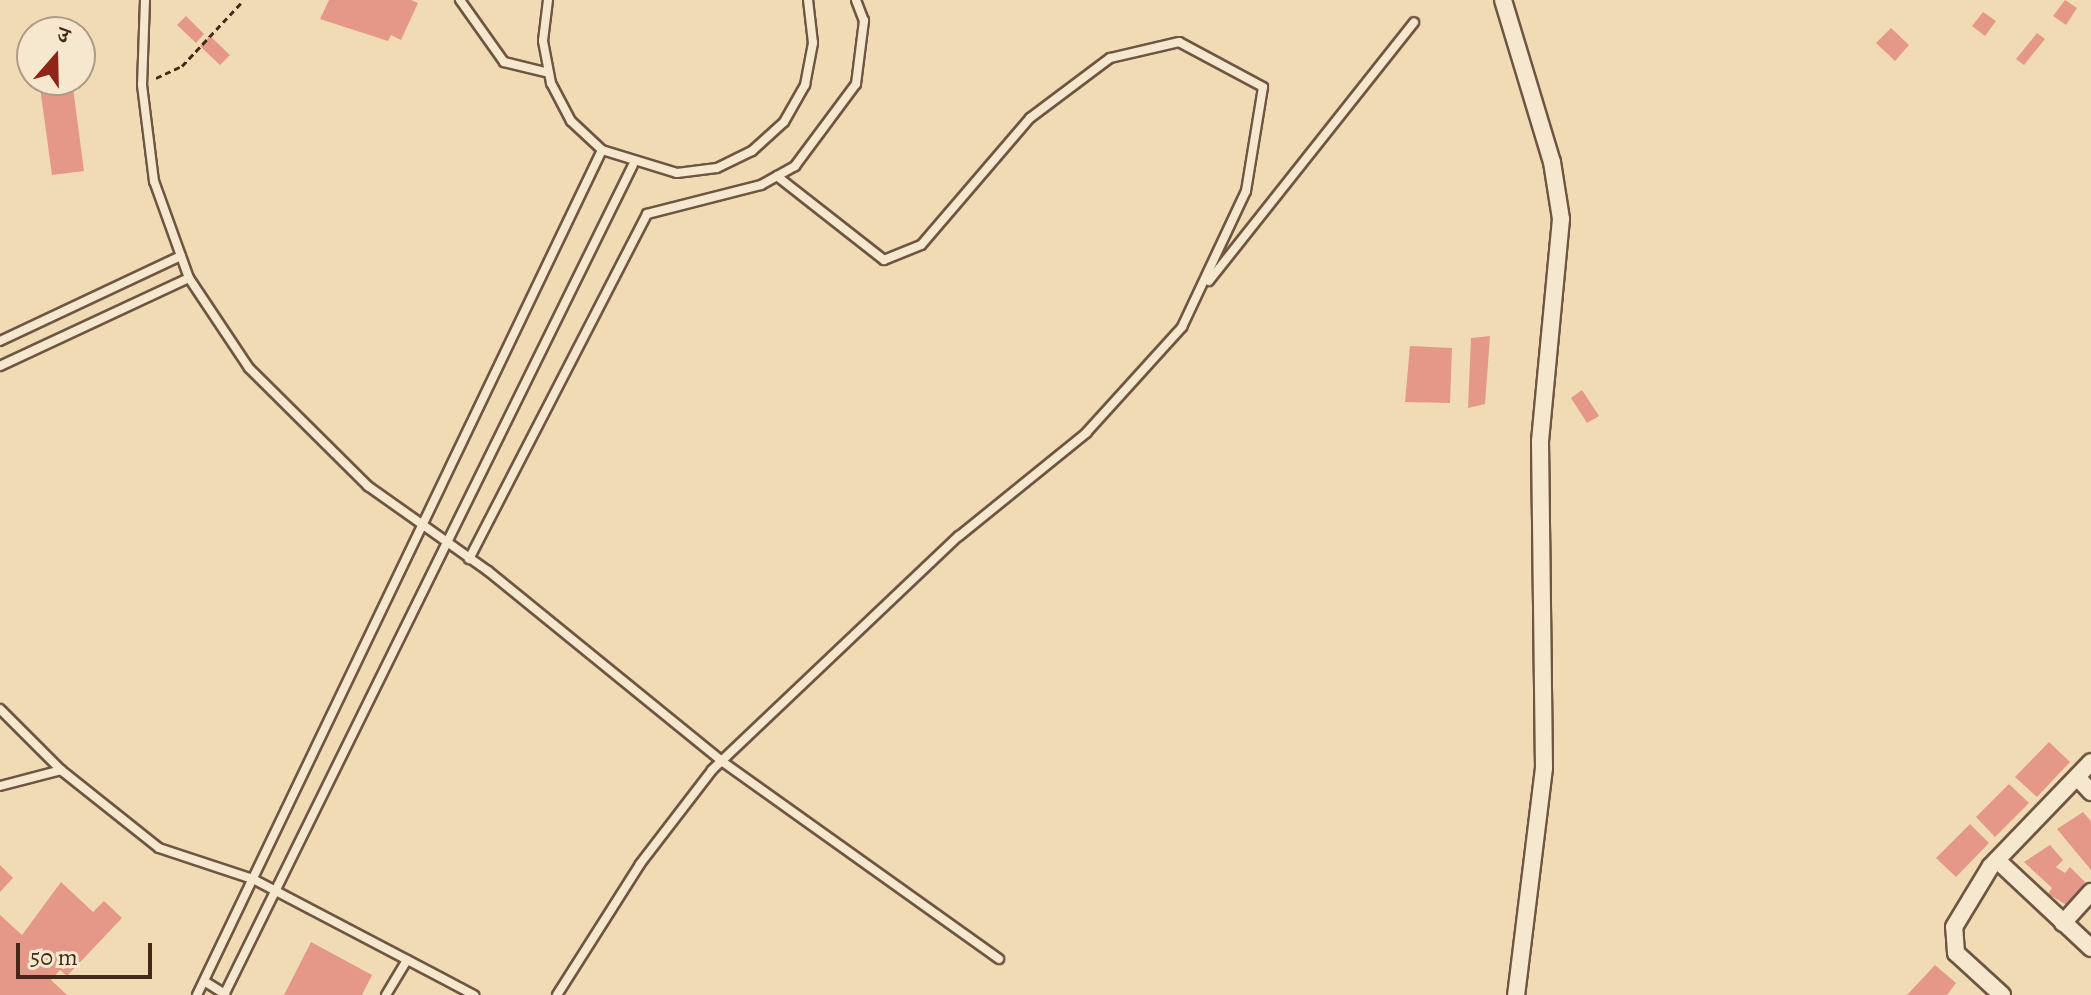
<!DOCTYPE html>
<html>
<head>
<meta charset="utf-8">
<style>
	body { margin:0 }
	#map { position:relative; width:2091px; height:995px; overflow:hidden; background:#f0dbb5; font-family:Alegreya,"Noto Serif Devanagari",serif }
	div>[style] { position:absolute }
	.building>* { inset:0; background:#e59888 }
	.path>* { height:3px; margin-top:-1.5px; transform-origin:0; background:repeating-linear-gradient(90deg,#44291b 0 6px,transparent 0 10px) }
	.roads { filter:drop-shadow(2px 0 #6f5642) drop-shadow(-2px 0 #6f5642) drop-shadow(0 2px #6f5642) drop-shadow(0 -2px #6f5642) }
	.lane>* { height:8px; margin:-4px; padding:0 4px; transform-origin:4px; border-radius:4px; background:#f5e8cf }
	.street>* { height:16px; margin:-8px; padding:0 8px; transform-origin:8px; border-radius:8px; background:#f5e8cf }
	span { translate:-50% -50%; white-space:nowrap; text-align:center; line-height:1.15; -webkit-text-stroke:6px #f5e8cf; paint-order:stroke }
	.north { position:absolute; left:16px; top:16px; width:80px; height:80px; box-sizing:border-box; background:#f5e8cf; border:2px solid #ae9c87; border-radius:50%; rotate:20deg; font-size:22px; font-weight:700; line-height:32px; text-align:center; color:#44291b }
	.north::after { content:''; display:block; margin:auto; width:28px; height:36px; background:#8f2418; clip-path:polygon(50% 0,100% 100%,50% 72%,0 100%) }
	.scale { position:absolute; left:16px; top:943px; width:136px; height:36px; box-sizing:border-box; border:4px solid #44291b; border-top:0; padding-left:10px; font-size:24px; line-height:28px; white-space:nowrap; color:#44291b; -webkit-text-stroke:6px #f5e8cf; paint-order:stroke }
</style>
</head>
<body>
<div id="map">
	<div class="building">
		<i style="clip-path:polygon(329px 0,411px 0,418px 3px,401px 40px,391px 35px,388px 41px,320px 19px)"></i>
		<i style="clip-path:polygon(2065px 0,2077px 8px,2066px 25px,2053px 16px)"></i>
		<i style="clip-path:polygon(1983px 12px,1996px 21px,1985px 36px,1972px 26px)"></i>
		<i style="clip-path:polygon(186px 16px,204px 34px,196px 43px,177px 25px)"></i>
		<i style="clip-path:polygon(1891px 28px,1909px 45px,1895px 61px,1876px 43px)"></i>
		<i style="clip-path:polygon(2037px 33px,2045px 39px,2024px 65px,2016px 59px)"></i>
		<i style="clip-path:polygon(210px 36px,230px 55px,220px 65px,200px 46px)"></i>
		<i style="clip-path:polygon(39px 80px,72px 80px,84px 171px,52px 175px)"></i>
		<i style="clip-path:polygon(1490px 336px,1485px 404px,1468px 408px,1471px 338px)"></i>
		<i style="clip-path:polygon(1410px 346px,1452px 348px,1450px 403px,1405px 402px)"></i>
		<i style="clip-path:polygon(1582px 390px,1599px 416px,1587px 423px,1571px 398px)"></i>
		<i style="clip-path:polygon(2049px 742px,2070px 762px,2037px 797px,2015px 777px)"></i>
		<i style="clip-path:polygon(2009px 784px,2029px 803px,1995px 837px,1976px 817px)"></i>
		<i style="clip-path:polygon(2083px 812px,2091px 821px,2091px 870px,2057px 829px)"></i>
		<i style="clip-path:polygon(1970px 824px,1989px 843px,1956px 877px,1936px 858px)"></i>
		<i style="clip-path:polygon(2050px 845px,2063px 860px,2056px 867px,2065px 873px,2070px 867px,2085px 882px,2070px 907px,2048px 894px,2052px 888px,2024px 862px)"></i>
		<i style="clip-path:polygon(0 865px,13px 878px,0 892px)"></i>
		<i style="clip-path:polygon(61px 882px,93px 912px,104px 901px,122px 918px,67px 976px,60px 970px,51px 980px,67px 995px,0 995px,0 915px,22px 935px)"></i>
		<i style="clip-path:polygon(311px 942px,372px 975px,362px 995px,284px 995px)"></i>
		<i style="clip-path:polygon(1935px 965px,1956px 983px,1947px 995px,1907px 995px)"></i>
	</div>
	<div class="path">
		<i style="left:156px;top:78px;width:29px;rotate:-25deg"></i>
		<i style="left:182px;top:66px;width:86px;rotate:-46.9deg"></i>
	</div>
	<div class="roads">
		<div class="lane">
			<i style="left:145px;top:0;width:85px;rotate:92deg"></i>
			<i style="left:142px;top:85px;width:97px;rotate:82.9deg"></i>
			<i style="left:154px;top:181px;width:103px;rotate:70.2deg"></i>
			<i style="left:189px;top:278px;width:108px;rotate:56.3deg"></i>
			<i style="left:249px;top:368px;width:168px;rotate:44.8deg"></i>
			<i style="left:368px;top:486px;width:147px;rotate:35.3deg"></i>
			<i style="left:488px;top:571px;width:303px;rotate:39.1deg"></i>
			<i style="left:723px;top:762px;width:339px;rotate:35.5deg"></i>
			<i style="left:460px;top:0;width:76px;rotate:54.6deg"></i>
			<i style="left:504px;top:62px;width:46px;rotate:13.7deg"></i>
			<i style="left:548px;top:0;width:41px;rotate:97deg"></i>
			<i style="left:543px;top:41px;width:43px;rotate:79.2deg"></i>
			<i style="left:551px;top:83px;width:43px;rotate:62.2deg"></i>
			<i style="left:571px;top:121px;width:42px;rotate:43.1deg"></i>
			<i style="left:602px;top:150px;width:78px;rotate:17deg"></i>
			<i style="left:677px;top:173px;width:40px;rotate:-7.1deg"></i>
			<i style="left:717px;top:168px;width:39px;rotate:-26deg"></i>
			<i style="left:752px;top:151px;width:43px;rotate:-42.2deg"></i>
			<i style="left:784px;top:122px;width:43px;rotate:-60.4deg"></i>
			<i style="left:805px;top:85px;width:43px;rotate:-79.2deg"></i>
			<i style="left:813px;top:43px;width:43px;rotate:-96.6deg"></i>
			<i style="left:1209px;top:281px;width:330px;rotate:-51.6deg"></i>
			<i style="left:0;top:341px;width:200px;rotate:-25.2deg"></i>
			<i style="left:0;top:366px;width:208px;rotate:-25deg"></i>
			<i style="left:469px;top:559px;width:388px;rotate:-62.7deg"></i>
			<i style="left:647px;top:214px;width:118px;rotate:-14.3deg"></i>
			<i style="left:761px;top:185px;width:39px;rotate:-29deg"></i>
			<i style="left:795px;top:166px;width:102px;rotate:-53.4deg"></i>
			<i style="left:856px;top:84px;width:64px;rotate:-82.8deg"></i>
			<i style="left:864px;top:21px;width:22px;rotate:-111deg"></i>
			<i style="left:0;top:709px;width:86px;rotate:45deg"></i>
			<i style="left:61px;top:770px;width:125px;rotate:38.5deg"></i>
			<i style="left:159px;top:848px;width:99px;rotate:18.3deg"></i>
			<i style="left:253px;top:879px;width:250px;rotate:27.7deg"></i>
			<i style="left:0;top:786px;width:63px;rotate:-14.7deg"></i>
			<i style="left:204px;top:981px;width:25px;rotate:32deg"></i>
			<i style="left:197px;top:995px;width:937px;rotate:-64.39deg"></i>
			<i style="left:224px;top:995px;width:925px;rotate:-63.77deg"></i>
			<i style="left:386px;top:995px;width:41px;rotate:-59deg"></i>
			<i style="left:557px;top:995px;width:155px;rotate:-57.6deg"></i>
			<i style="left:640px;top:864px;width:118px;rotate:-52.5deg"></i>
			<i style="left:712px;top:770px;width:340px;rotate:-43.5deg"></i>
			<i style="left:959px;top:536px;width:164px;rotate:-39deg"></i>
			<i style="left:1086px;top:433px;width:143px;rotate:-47.8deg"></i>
			<i style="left:1182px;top:327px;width:150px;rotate:-64.8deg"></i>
			<i style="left:1246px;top:191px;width:105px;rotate:-80.7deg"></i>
			<i style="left:1263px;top:87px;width:95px;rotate:-151.8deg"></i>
			<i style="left:1179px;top:42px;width:71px;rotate:166.9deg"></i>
			<i style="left:1110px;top:58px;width:100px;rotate:143.1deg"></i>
			<i style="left:1030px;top:118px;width:167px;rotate:130.6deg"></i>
			<i style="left:921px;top:245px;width:40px;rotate:158deg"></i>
			<i style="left:884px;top:260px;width:136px;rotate:-141.9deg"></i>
		</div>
		<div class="street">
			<i style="left:1503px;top:0;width:169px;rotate:73.2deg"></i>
			<i style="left:1552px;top:162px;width:58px;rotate:81deg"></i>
			<i style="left:1561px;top:219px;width:223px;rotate:95.4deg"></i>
			<i style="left:1540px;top:441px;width:327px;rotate:89.3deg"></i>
			<i style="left:1544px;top:768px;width:229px;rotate:97deg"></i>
			<i style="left:2077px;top:777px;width:21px;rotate:47deg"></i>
			<i style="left:1997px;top:860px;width:129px;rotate:43.1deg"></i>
			<i style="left:2063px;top:923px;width:42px;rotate:-47.9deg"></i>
			<i style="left:2002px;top:995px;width:62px;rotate:-137.6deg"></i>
			<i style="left:1956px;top:953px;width:26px;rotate:-94deg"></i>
			<i style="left:1954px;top:927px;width:71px;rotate:-58.8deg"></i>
			<i style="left:1991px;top:866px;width:144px;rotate:-46.1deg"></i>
		</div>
	</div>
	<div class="north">उ</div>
	<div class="scale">50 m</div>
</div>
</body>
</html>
